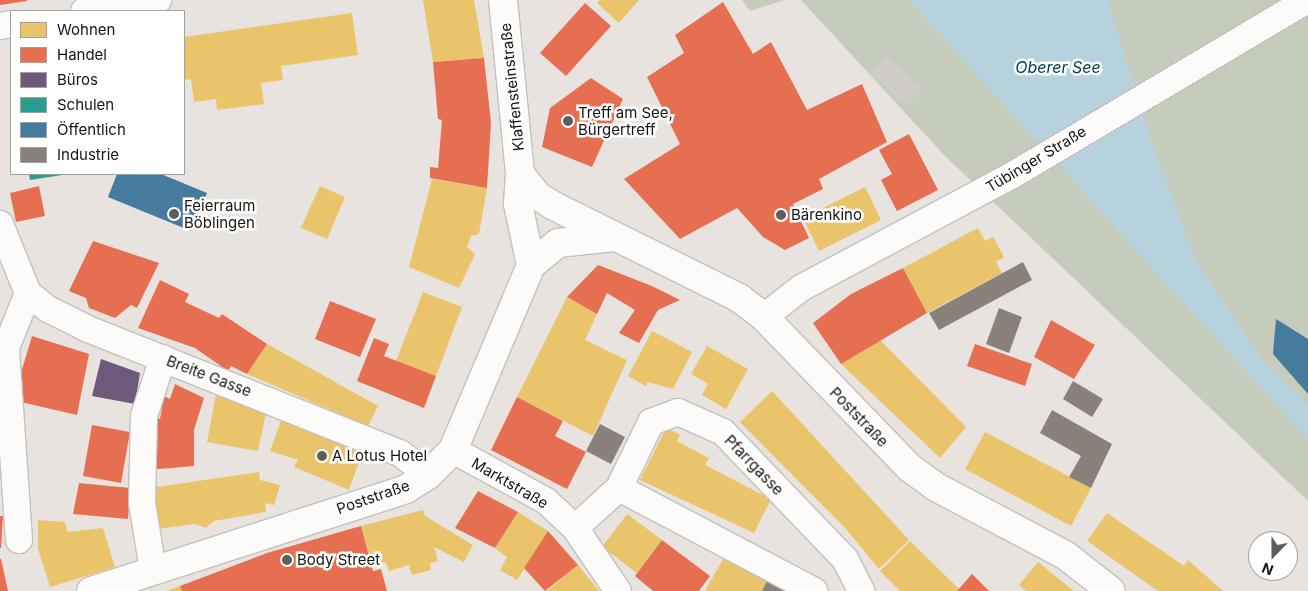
<!DOCTYPE html>
<html>
<head>
<meta charset="utf-8">
<style>
	body { margin:0 }
	#map { position:relative; width:1308px; height:591px; overflow:hidden; background:#e8e3de; font-family:Inter,sans-serif }
	div>[style] { position:absolute }
	.green>* { inset:0; background:#c6ccbc }
	.water>* { inset:0; background:#b6d2dd }
	.homes>* { inset:0; background:#e9c46a }
	.shops>* { inset:0; background:#e76f51 }
	.offices>* { inset:0; background:#6d597a }
	.schools>* { inset:0; background:#2a9d8f }
	.public>* { inset:0; background:#457b9d }
	.industry>* { inset:0; background:#8a817c }
	.building>* { inset:0; background:#d0ccc8 }
	.roads { filter:drop-shadow(1px 0 #c4c0bc) drop-shadow(-1px 0 #c4c0bc) drop-shadow(0 1px #c4c0bc) drop-shadow(0 -1px #c4c0bc) }
	.minor>* { height:26px; margin:-13px; padding:0 13px; transform-origin:13px; border-radius:13px; background:#fcfbfa }
	.major>* { height:28px; margin:-14px; padding:0 14px; transform-origin:14px; border-radius:14px; background:#fcfbfa }
	.dots>* { width:14px; height:14px; translate:-50% -50%; box-sizing:border-box; border:2px solid #fff; border-radius:50% }
	span { translate:-50% -50%; white-space:nowrap; text-align:center; line-height:1.15; -webkit-text-stroke:5px #fff; paint-order:stroke }
	.street-label { font-size:15px; color:#171411 }
	.poi-label { font-size:15px; color:#171411 }
	.left { translate:0 -50%; text-align:left }
	.water-label { font-size:16px; color:#003e51; font-style:italic }
	.legend { position:absolute; left:10px; top:10px; width:175px; height:165px; box-sizing:border-box; background:#fff; border:1px solid #a2a1a0; margin:0; padding:6px 9px; list-style:none; font-size:15px; color:#171411 }
	.legend li { display:flex; align-items:center; gap:10px; height:25px }
	.legend b { width:25px; border:1px solid #a2a1a0 }
	.north { position:absolute; left:1248px; top:531px; width:50px; height:50px; box-sizing:border-box; background:#fff; border:1px solid #a2a1a0; border-radius:50%; rotate:202deg; font-size:14px; font-weight:700; line-height:20px; text-align:center; color:#171411 }
	.north::after { content:''; display:block; margin:auto; width:18px; height:22px; background:#605c59; clip-path:polygon(50% 0,100% 100%,50% 72%,0 100%) }
</style>
</head>
<body>
<div id="map">
	<div class="green">
		<i style="clip-path:polygon(742px 0,785px 0,750px 11px)"></i>
		<i style="clip-path:polygon(801px 0,1308px 0,1308px 501px,945px 156px)"></i>
	</div>
	<div class="water">
		<i style="clip-path:polygon(909px 0,1107px 0,1150px 138px,1196px 261px,1264px 363px,1308px 404px,1308px 440px)"></i>
	</div>
	<div class="homes">
		<i style="clip-path:polygon(423px 0,474px 0,484px 58px,433px 62px)"></i>
		<i style="clip-path:polygon(600px 0,639px 0,619px 23px,597px 3px)"></i>
		<i style="clip-path:polygon(352px 13px,358px 55px,281px 66px,283px 80px,261px 83px,264px 104px,217px 110px,216px 99px,194px 102px,191px 79px,184px 80px,184px 37px)"></i>
		<i style="clip-path:polygon(432px 179px,487px 188px,479px 234px,471px 236px,467px 247px,475px 254px,459px 288px,409px 267px)"></i>
		<i style="clip-path:polygon(320px 186px,345px 197px,327px 239px,301px 228px)"></i>
		<i style="clip-path:polygon(865px 187px,881px 220px,819px 251px,803px 218px)"></i>
		<i style="clip-path:polygon(978px 228px,985px 241px,993px 237px,1004px 257px,996px 262px,1002px 273px,927px 313px,903px 268px)"></i>
		<i style="clip-path:polygon(423px 292px,462px 307px,436px 376px,396px 361px)"></i>
		<i style="clip-path:polygon(567px 297px,597px 314px,585px 340px,627px 360px,593px 436px,517px 397px)"></i>
		<i style="clip-path:polygon(652px 331px,692px 352px,673px 389px,648px 382px,646px 386px,628px 376px)"></i>
		<i style="clip-path:polygon(879px 339px,966px 427px,940px 458px,841px 364px)"></i>
		<i style="clip-path:polygon(267px 344px,378px 406px,368px 426px,247px 374px)"></i>
		<i style="clip-path:polygon(707px 346px,748px 369px,726px 409px,702px 395px,708px 384px,691px 374px)"></i>
		<i style="clip-path:polygon(772px 391px,909px 540px,879px 569px,846px 529px,740px 422px)"></i>
		<i style="clip-path:polygon(216px 394px,266px 413px,258px 451px,207px 442px)"></i>
		<i style="clip-path:polygon(282px 418px,364px 448px,349px 490px,294px 467px,298px 460px,270px 451px)"></i>
		<i style="clip-path:polygon(666px 428px,680px 435px,677px 441px,709px 458px,705px 465px,771px 499px,754px 533px,640px 480px)"></i>
		<i style="clip-path:polygon(985px 432px,1091px 488px,1071px 526px,965px 469px)"></i>
		<i style="clip-path:polygon(259px 472px,260px 480px,280px 485px,274px 505px,265px 503px,266px 512px,214px 521px,206px 528px,195px 524px,157px 529px,150px 488px)"></i>
		<i style="clip-path:polygon(423px 510px,425px 516px,473px 545px,464px 562px,434px 547px,438px 561px,430px 563px,431px 570px,412px 575px,409px 565px,389px 571px,386px 562px,372px 566px,361px 526px)"></i>
		<i style="clip-path:polygon(518px 512px,548px 531px,517px 580px,500px 570px,507px 557px,495px 548px)"></i>
		<i style="clip-path:polygon(1107px 513px,1184px 566px,1188px 560px,1223px 591px,1158px 591px,1087px 541px)"></i>
		<i style="clip-path:polygon(627px 514px,662px 540px,637px 573px,602px 547px)"></i>
		<i style="clip-path:polygon(38px 520px,65px 522px,67px 532px,103px 528px,115px 567px,50px 587px,38px 549px)"></i>
		<i style="clip-path:polygon(910px 541px,959px 589px,957px 591px,900px 591px,880px 571px)"></i>
		<i style="clip-path:polygon(723px 559px,767px 581px,762px 591px,705px 591px)"></i>
		<i style="clip-path:polygon(1038px 562px,1074px 591px,1026px 591px,1019px 585px)"></i>
		<i style="clip-path:polygon(578px 565px,599px 591px,547px 591px)"></i>
		<i style="clip-path:polygon(180px 586px,182px 591px,166px 591px)"></i>
	</div>
	<div class="shops">
		<i style="clip-path:polygon(0 0,27px 0,27px 1px,0 5px)"></i>
		<i style="clip-path:polygon(723px 2px,753px 54px,771px 42px,807px 110px,862px 84px,887px 142px,819px 179px,823px 189px,793px 204px,809px 238px,785px 250px,763px 237px,737px 208px,680px 239px,624px 179px,680px 144px,647px 77px,684px 53px,675px 35px)"></i>
		<i style="clip-path:polygon(585px 3px,611px 26px,566px 76px,540px 53px)"></i>
		<i style="clip-path:polygon(484px 58px,491px 123px,487px 188px,430px 178px,430px 167px,438px 168px,442px 120px,438px 119px,433px 62px)"></i>
		<i style="clip-path:polygon(591px 78px,623px 99px,592px 167px,542px 147px,550px 108px)"></i>
		<i style="clip-path:polygon(909px 134px,938px 190px,897px 211px,881px 180px,892px 174px,879px 150px)"></i>
		<i style="clip-path:polygon(39px 186px,45px 216px,16px 222px,10px 193px)"></i>
		<i style="clip-path:polygon(93px 241px,159px 263px,137px 308px,131px 305px,115px 318px,89px 308px,86px 298px,69px 291px)"></i>
		<i style="clip-path:polygon(598px 265px,652px 286px,680px 300px,658px 310px,639px 343px,619px 333px,635px 310px,607px 293px,597px 314px,567px 297px)"></i>
		<i style="clip-path:polygon(903px 268px,927px 313px,841px 364px,813px 323px,851px 294px)"></i>
		<i style="clip-path:polygon(160px 280px,189px 294px,185px 302px,219px 318px,222px 314px,267px 344px,247px 374px,231px 366px,228px 371px,195px 348px,138px 328px)"></i>
		<i style="clip-path:polygon(330px 301px,376px 319px,360px 357px,315px 339px)"></i>
		<i style="clip-path:polygon(1051px 320px,1095px 345px,1074px 379px,1034px 357px)"></i>
		<i style="clip-path:polygon(32px 336px,89px 354px,77px 415px,21px 402px,18px 383px)"></i>
		<i style="clip-path:polygon(374px 338px,389px 344px,384px 356px,436px 376px,424px 408px,357px 381px)"></i>
		<i style="clip-path:polygon(975px 344px,1032px 364px,1025px 386px,967px 366px)"></i>
		<i style="clip-path:polygon(175px 384px,204px 398px,194px 430px,194px 466px,148px 470px,152px 417px,160px 419px,164px 396px,170px 399px)"></i>
		<i style="clip-path:polygon(517px 397px,563px 421px,555px 436px,586px 452px,567px 489px,491px 450px)"></i>
		<i style="clip-path:polygon(92px 425px,130px 432px,121px 483px,83px 476px)"></i>
		<i style="clip-path:polygon(79px 483px,130px 488px,128px 519px,73px 514px)"></i>
		<i style="clip-path:polygon(478px 491px,518px 512px,495px 548px,455px 528px)"></i>
		<i style="clip-path:polygon(0 516px,3px 516px,1px 548px,0 548px)"></i>
		<i style="clip-path:polygon(361px 526px,373px 571px,381px 569px,387px 591px,182px 591px,180px 586px,267px 553px)"></i>
		<i style="clip-path:polygon(548px 531px,578px 565px,545px 591px,524px 568px)"></i>
		<i style="clip-path:polygon(662px 540px,710px 576px,699px 591px,653px 591px,635px 576px)"></i>
		<i style="clip-path:polygon(0 559px,1px 559px,8px 591px,0 591px)"></i>
		<i style="clip-path:polygon(972px 574px,989px 591px,957px 591px)"></i>
	</div>
	<div class="offices">
		<i style="clip-path:polygon(101px 359px,140px 373px,135px 404px,92px 396px)"></i>
	</div>
	<div class="schools">
		<i style="clip-path:polygon(29px 174px,62px 174px,62px 175px,30px 180px)"></i>
	</div>
	<div class="public">
		<i style="clip-path:polygon(117px 174px,161px 174px,207px 193px,191px 231px,108px 197px)"></i>
		<i style="clip-path:polygon(1276px 319px,1308px 339px,1308px 394px,1273px 354px)"></i>
	</div>
	<div class="industry">
		<i style="clip-path:polygon(1023px 262px,1032px 280px,939px 330px,929px 313px)"></i>
		<i style="clip-path:polygon(999px 308px,1022px 317px,1009px 353px,986px 344px)"></i>
		<i style="clip-path:polygon(1073px 381px,1103px 399px,1092px 417px,1063px 399px)"></i>
		<i style="clip-path:polygon(1052px 410px,1112px 444px,1091px 488px,1069px 477px,1081px 456px,1040px 433px)"></i>
		<i style="clip-path:polygon(600px 424px,625px 437px,611px 464px,586px 451px)"></i>
		<i style="clip-path:polygon(767px 581px,785px 591px,762px 591px)"></i>
	</div>
	<div class="building">
		<i style="clip-path:polygon(887px 56px,923px 88px,907px 106px,870px 74px)"></i>
	</div>
	<div class="roads">
		<div class="minor">
			<i style="left:84px;top:11px;width:75px;rotate:-8.5deg"></i>
			<i style="left:0;top:26px;width:11px;rotate:-10deg"></i>
			<i style="left:0;top:224px;width:74px;rotate:67.9deg"></i>
			<i style="left:28px;top:293px;width:26px;rotate:39deg"></i>
			<i style="left:48px;top:309px;width:45px;rotate:26.6deg"></i>
			<i style="left:88px;top:329px;width:336px;rotate:21.7deg"></i>
			<i style="left:400px;top:453px;width:36px;rotate:38deg"></i>
			<i style="left:764px;top:317px;width:47px;rotate:-38.1deg"></i>
			<i style="left:801px;top:288px;width:238px;rotate:-28.1deg"></i>
			<i style="left:1011px;top:176px;width:345px;rotate:-30.7deg"></i>
			<i style="left:453px;top:450px;width:106px;rotate:28.7deg"></i>
			<i style="left:546px;top:501px;width:40px;rotate:43deg"></i>
			<i style="left:575px;top:528px;width:76px;rotate:55.7deg"></i>
			<i style="left:619px;top:488px;width:73px;rotate:-64.1deg"></i>
			<i style="left:651px;top:422px;width:29px;rotate:-20deg"></i>
			<i style="left:678px;top:412px;width:49px;rotate:24deg"></i>
			<i style="left:723px;top:432px;width:176px;rotate:46.2deg"></i>
			<i style="left:845px;top:559px;width:36px;rotate:63deg"></i>
			<i style="left:575px;top:528px;width:59px;rotate:-42.3deg"></i>
			<i style="left:619px;top:488px;width:221px;rotate:27.8deg"></i>
			<i style="left:19px;top:540px;width:192px;rotate:-93.9deg"></i>
			<i style="left:6px;top:348px;width:59px;rotate:-68.2deg"></i>
			<i style="left:153px;top:570px;width:68px;rotate:-99.3deg"></i>
			<i style="left:142px;top:503px;width:87px;rotate:-88.7deg"></i>
			<i style="left:144px;top:416px;width:61px;rotate:-71.9deg"></i>
		</div>
		<div class="major">
			<i style="left:503px;top:0;width:175px;rotate:84.4deg"></i>
			<i style="left:520px;top:174px;width:30px;rotate:94deg"></i>
			<i style="left:518px;top:204px;width:62px;rotate:78deg"></i>
			<i style="left:520px;top:174px;width:28px;rotate:51deg"></i>
			<i style="left:538px;top:196px;width:19px;rotate:32deg"></i>
			<i style="left:554px;top:206px;width:207px;rotate:26.4deg"></i>
			<i style="left:739px;top:298px;width:31px;rotate:37deg"></i>
			<i style="left:764px;top:317px;width:210px;rotate:46deg"></i>
			<i style="left:910px;top:468px;width:32px;rotate:36deg"></i>
			<i style="left:936px;top:487px;width:146px;rotate:27.8deg"></i>
			<i style="left:1065px;top:555px;width:58px;rotate:38deg"></i>
			<i style="left:91px;top:591px;width:331px;rotate:-17.9deg"></i>
			<i style="left:406px;top:489px;width:26px;rotate:-32deg"></i>
			<i style="left:428px;top:475px;width:35px;rotate:-45deg"></i>
			<i style="left:453px;top:450px;width:201px;rotate:-67.1deg"></i>
			<i style="left:531px;top:265px;width:35px;rotate:-39deg"></i>
			<i style="left:558px;top:243px;width:55px;rotate:-6.2deg"></i>
		</div>
	</div>
	<div class="dots">
		<i style="left:568px;top:121px;background:#605c59"></i>
		<i style="left:174px;top:214px;background:#605c59"></i>
		<i style="left:781px;top:215px;background:#605c59"></i>
		<i style="left:322px;top:456px;background:#605c59"></i>
		<i style="left:287px;top:560px;background:#605c59"></i>
	</div>
	<div class="street-label">
		<span style="left:512px;top:87px;rotate:-96deg">Klaffensteinstraße</span>
		<span style="left:1036px;top:159px;rotate:-31deg">Tübinger Straße</span>
		<span style="left:209px;top:376px;rotate:21deg">Breite Gasse</span>
		<span style="left:859px;top:417px;rotate:46deg">Poststraße</span>
		<span style="left:754px;top:465px;rotate:46deg">Pfarrgasse</span>
		<span style="left:510px;top:483px;rotate:30deg">Marktstraße</span>
		<span style="left:373px;top:497px;rotate:-19deg">Poststraße</span>
	</div>
	<div class="poi-label">
		<span class="left" style="left:578px;top:121px">Treff am See,<br>Bürgertreff</span>
		<span class="left" style="left:184px;top:214px">Feierraum<br>Böblingen</span>
		<span class="left" style="left:791px;top:215px">Bärenkino</span>
		<span class="left" style="left:332px;top:456px">A Lotus Hotel</span>
		<span class="left" style="left:297px;top:560px">Body Street</span>
	</div>
	<div class="water-label">
		<span style="left:1058px;top:67px">Oberer See</span>
	</div>
	<ul class="legend">
	<li><b style="height:14px;background:#e9c46a"></b>Wohnen</li>
	<li><b style="height:14px;background:#e76f51"></b>Handel</li>
	<li><b style="height:14px;background:#6d597a"></b>Büros</li>
	<li><b style="height:14px;background:#2a9d8f"></b>Schulen</li>
	<li><b style="height:14px;background:#457b9d"></b>Öffentlich</li>
	<li><b style="height:14px;background:#8a817c"></b>Industrie</li>
	</ul>
	<div class="north">N</div>
</div>
</body>
</html>
